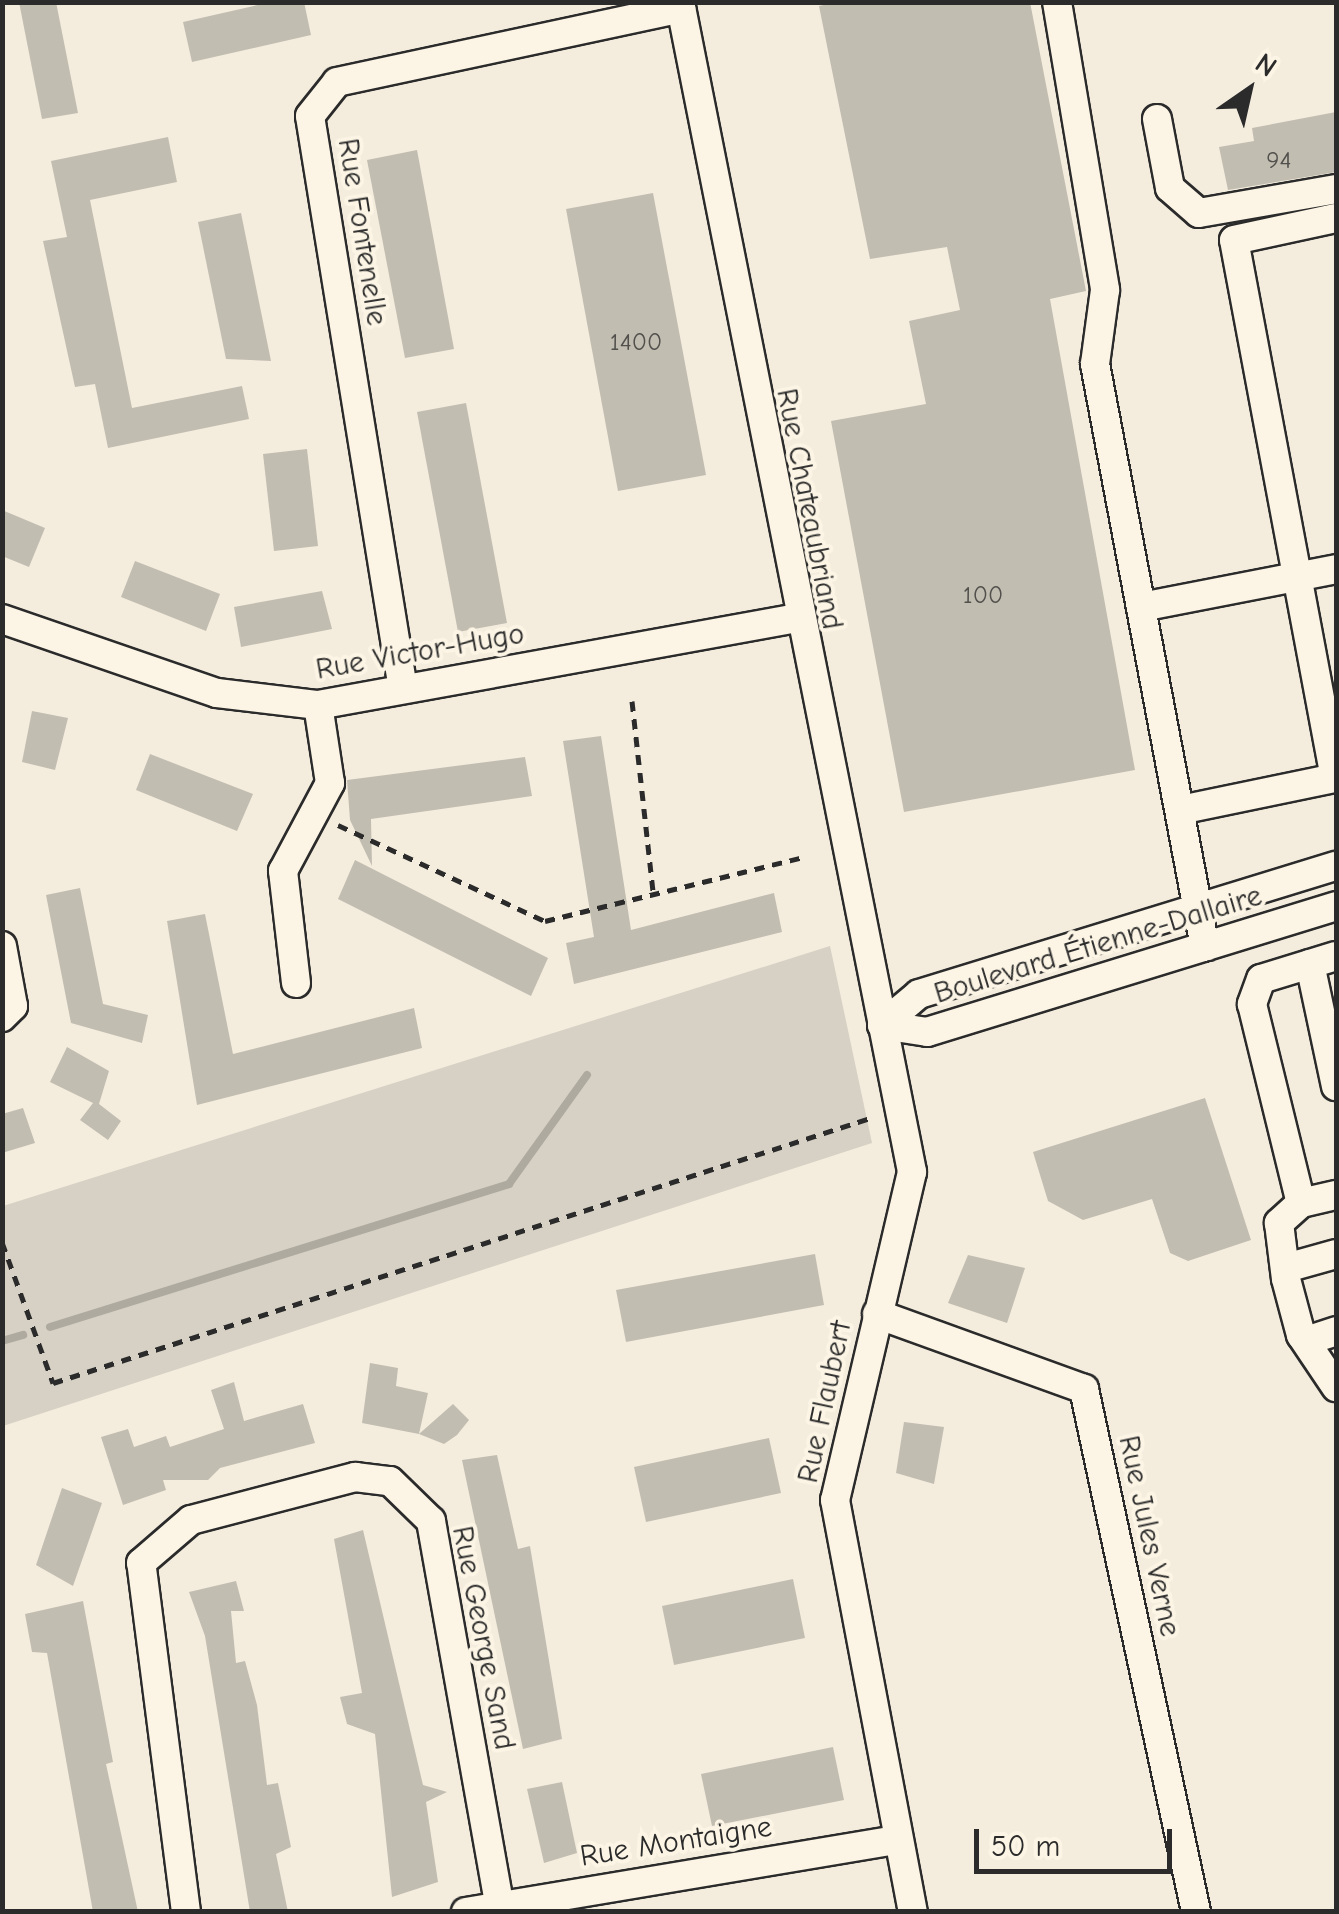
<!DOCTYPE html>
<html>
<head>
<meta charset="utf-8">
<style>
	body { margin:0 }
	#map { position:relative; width:1339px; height:1914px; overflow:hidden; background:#f4edde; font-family:"Comic Neue",sans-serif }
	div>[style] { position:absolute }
	.green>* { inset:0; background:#d6d1c4 }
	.stream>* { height:8px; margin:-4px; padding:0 4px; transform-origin:4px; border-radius:4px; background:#afaaa0 }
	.building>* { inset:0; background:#c2bdb1 }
	.path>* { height:5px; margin-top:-2.5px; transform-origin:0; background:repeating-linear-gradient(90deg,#2b2b2b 0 10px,transparent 0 18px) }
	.roads { filter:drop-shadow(2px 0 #2b2b2b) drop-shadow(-2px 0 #2b2b2b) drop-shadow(0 2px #2b2b2b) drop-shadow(0 -2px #2b2b2b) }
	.minor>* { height:28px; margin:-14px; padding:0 14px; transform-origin:14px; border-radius:14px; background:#fcf5e5 }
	span { translate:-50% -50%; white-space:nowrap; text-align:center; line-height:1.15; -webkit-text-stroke:8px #fcf5e5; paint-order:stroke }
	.number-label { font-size:25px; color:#51504c }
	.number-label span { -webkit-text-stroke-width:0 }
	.street-label { font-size:30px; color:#2b2b2b }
	.frame { position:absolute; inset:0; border:5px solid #2b2b2b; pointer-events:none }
	.north { position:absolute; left:1199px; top:40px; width:100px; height:100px; -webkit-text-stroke:8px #fcf5e5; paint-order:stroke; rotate:34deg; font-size:28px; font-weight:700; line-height:40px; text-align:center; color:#2b2b2b }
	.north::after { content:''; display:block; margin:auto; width:35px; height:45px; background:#2b2b2b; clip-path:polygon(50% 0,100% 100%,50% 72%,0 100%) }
	.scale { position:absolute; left:974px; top:1829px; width:198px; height:45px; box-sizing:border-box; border:5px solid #2b2b2b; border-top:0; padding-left:12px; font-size:30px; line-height:35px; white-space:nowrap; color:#2b2b2b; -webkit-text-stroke:8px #fcf5e5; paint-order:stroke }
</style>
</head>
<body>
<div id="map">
	<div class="green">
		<i style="clip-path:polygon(830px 946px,872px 1143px,3px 1426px,3px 1206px)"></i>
	</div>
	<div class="stream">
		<i style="left:50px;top:1327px;width:481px;rotate:-17.3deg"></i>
		<i style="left:509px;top:1184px;width:134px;rotate:-54.4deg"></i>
		<i style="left:2px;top:1341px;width:22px;rotate:-16deg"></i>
	</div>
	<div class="building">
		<i style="clip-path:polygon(19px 2px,56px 2px,78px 113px,42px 119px)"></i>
		<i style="clip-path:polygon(271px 2px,304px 2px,311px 35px,192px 62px,183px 22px)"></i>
		<i style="clip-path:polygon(838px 2px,1030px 2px,1086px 291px,1050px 299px,1135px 770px,904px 812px,831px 421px,926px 404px,909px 321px,960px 310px,947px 247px,870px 259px,819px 6px)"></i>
		<i style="clip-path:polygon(1336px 112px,1336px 172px,1228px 190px,1219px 147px,1254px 141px,1252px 128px)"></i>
		<i style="clip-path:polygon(168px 137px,177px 182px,90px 200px,132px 408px,242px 386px,249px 419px,108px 448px,95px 384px,75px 387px,43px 241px,67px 237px,51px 161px)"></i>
		<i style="clip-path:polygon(417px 150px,454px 349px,405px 358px,367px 160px)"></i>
		<i style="clip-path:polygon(653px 193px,706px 475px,618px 491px,566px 209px)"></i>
		<i style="clip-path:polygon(241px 213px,271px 361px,226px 359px,198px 222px)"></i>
		<i style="clip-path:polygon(466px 403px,507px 623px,458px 632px,417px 412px)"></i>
		<i style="clip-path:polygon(307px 449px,318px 546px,274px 551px,263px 454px)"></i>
		<i style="clip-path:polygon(2px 510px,45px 528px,29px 567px,2px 556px)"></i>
		<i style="clip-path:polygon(135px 561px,220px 594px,206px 631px,121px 597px)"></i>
		<i style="clip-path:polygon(322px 591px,332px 629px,241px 647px,234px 607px)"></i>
		<i style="clip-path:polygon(32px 711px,68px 718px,55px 770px,22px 762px)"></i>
		<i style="clip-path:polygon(601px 736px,631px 930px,774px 893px,782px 932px,574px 984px,566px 943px,594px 937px,563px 741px)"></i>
		<i style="clip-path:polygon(150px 754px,253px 794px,237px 831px,136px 790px)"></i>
		<i style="clip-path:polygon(525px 757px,532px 796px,371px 819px,372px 866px,350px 820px,347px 780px)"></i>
		<i style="clip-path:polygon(355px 860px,548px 958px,531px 996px,338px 899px)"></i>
		<i style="clip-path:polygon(80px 888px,103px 1004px,148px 1015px,142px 1043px,71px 1023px,46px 895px)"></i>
		<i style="clip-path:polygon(205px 914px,233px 1054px,414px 1008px,422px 1048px,197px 1105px,167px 921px)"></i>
		<i style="clip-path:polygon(67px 1047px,109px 1071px,99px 1104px,121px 1121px,108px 1140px,80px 1120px,93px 1103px,50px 1082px)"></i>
		<i style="clip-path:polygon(1205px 1098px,1251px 1240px,1188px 1261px,1170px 1253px,1152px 1199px,1083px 1220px,1048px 1201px,1033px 1152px)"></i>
		<i style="clip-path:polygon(23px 1108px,35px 1143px,2px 1153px,2px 1114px)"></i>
		<i style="clip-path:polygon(815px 1254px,824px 1305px,626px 1342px,616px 1290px)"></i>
		<i style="clip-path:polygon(968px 1255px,1025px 1268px,1007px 1323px,948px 1303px)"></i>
		<i style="clip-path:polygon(370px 1363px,398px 1368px,396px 1386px,428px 1393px,419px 1434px,362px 1423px)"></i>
		<i style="clip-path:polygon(234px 1382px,244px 1421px,303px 1404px,315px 1443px,220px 1468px,208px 1480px,163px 1480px,166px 1490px,123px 1505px,101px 1437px,128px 1429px,134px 1447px,166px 1436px,170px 1447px,224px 1429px,211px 1390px)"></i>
		<i style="clip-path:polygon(453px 1404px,469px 1420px,457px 1435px,444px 1444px,419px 1434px)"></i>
		<i style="clip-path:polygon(904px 1422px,944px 1427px,934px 1484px,896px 1473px)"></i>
		<i style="clip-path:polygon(769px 1438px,781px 1493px,646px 1522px,634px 1467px)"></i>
		<i style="clip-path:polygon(497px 1455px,518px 1549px,530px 1546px,562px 1739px,523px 1749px,462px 1460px)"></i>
		<i style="clip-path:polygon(62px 1488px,102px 1503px,73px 1586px,36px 1565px)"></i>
		<i style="clip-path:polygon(363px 1530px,423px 1785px,447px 1792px,426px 1802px,438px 1882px,392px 1897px,375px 1734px,347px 1724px,340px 1697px,362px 1693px,334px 1539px)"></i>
		<i style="clip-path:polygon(793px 1579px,805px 1638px,674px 1665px,662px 1606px)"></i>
		<i style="clip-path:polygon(236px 1581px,244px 1611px,231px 1611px,236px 1663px,245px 1661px,257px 1705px,267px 1785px,278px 1783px,291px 1847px,276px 1854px,288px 1912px,250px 1912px,205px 1636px,189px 1592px)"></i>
		<i style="clip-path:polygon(83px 1601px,113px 1762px,106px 1764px,138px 1912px,93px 1912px,47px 1653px,32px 1652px,25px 1614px)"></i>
		<i style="clip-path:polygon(833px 1747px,844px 1800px,712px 1826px,701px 1774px)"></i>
		<i style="clip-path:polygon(562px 1782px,577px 1853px,544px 1863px,527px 1789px)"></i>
	</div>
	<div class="path">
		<i style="left:632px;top:701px;width:191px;rotate:83.7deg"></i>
		<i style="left:338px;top:825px;width:228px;rotate:24.9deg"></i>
		<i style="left:545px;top:921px;width:266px;rotate:-13.9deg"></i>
		<i style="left:2px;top:1242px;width:150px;rotate:70.1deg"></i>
		<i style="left:53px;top:1383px;width:862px;rotate:-17.97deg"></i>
	</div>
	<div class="roads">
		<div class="minor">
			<i style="left:680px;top:2px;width:1193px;rotate:78.78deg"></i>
			<i style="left:912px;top:1172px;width:337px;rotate:103.2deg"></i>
			<i style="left:835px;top:1500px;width:419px;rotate:79.3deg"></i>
			<i style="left:1057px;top:2px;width:292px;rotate:80.5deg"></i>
			<i style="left:1105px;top:290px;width:75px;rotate:97.7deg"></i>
			<i style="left:1095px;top:364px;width:593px;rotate:79.32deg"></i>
			<i style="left:1157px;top:119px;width:70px;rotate:79.3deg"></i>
			<i style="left:1170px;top:188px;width:38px;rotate:41deg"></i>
			<i style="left:1199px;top:213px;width:139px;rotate:-9.9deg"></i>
			<i style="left:1141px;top:607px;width:199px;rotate:-11deg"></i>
			<i style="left:2px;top:619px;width:227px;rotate:19deg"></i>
			<i style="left:217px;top:693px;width:102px;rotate:6.8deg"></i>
			<i style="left:318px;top:705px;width:487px;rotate:-10.3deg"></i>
			<i style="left:403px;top:689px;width:580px;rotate:-99.22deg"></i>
			<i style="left:310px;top:116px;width:43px;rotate:-51.5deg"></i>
			<i style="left:337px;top:82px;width:352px;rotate:-12.1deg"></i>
			<i style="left:1180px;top:810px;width:158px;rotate:-11.7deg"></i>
			<i style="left:1335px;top:778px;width:547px;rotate:-100.63deg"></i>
			<i style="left:1234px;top:240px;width:104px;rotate:-12.2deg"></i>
			<i style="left:2px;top:946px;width:61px;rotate:79.6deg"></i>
			<i style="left:13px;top:1006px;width:16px;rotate:135deg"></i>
			<i style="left:1336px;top:956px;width:78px;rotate:163deg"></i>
			<i style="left:1261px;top:979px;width:27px;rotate:110deg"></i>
			<i style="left:1252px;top:1004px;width:205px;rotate:76.2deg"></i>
			<i style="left:1301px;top:1203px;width:30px;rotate:138deg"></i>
			<i style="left:1279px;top:1223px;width:56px;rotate:82.9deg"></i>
			<i style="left:1286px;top:1279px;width:58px;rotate:75deg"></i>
			<i style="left:1301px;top:1335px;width:63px;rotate:56.1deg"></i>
			<i style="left:1310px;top:964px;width:125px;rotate:78deg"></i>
			<i style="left:296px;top:983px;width:113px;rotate:-96.6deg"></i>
			<i style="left:283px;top:871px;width:100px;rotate:-61.9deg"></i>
			<i style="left:330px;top:783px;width:79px;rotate:-98.7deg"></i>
			<i style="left:882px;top:1025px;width:48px;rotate:-40deg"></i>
			<i style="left:919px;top:994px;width:436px;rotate:-17.1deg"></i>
			<i style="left:882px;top:1025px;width:46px;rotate:8.8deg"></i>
			<i style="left:927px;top:1032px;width:428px;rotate:-17.1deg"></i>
			<i style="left:1301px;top:1203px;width:36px;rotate:-13deg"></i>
			<i style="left:1286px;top:1268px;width:52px;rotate:-15.6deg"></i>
			<i style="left:877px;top:1314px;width:220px;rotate:19.9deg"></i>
			<i style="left:1084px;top:1389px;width:535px;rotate:77.91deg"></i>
			<i style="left:1306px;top:1341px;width:32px;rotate:-18deg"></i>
			<i style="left:186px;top:1912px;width:352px;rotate:-97.3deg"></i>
			<i style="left:141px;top:1563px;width:66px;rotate:-40.7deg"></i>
			<i style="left:191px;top:1520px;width:170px;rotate:-14.7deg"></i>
			<i style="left:355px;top:1477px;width:35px;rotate:7deg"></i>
			<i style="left:390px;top:1481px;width:57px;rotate:44.3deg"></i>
			<i style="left:431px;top:1521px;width:388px;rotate:79.9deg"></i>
			<i style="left:466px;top:1912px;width:437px;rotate:-9.5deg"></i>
		</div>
	</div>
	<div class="number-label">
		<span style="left:1279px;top:160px">94</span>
		<span style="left:636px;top:342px">1400</span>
		<span style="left:983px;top:595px">100</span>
	</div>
	<div class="street-label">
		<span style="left:362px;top:232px;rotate:81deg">Rue Fontenelle</span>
		<span style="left:809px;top:509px;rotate:79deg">Rue Chateaubriand</span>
		<span style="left:420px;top:652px;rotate:-10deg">Rue Victor-Hugo</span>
		<span style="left:1098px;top:945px;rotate:-17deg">Boulevard Étienne-Dallaire</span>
		<span style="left:825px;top:1402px;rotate:-78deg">Rue Flaubert</span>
		<span style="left:1149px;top:1536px;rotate:78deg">Rue Jules Verne</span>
		<span style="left:483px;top:1638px;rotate:79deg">Rue George Sand</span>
		<span style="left:676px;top:1842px;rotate:-9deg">Rue Montaigne</span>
	</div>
	<div class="frame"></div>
	<div class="north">N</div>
	<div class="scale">50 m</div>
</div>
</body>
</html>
